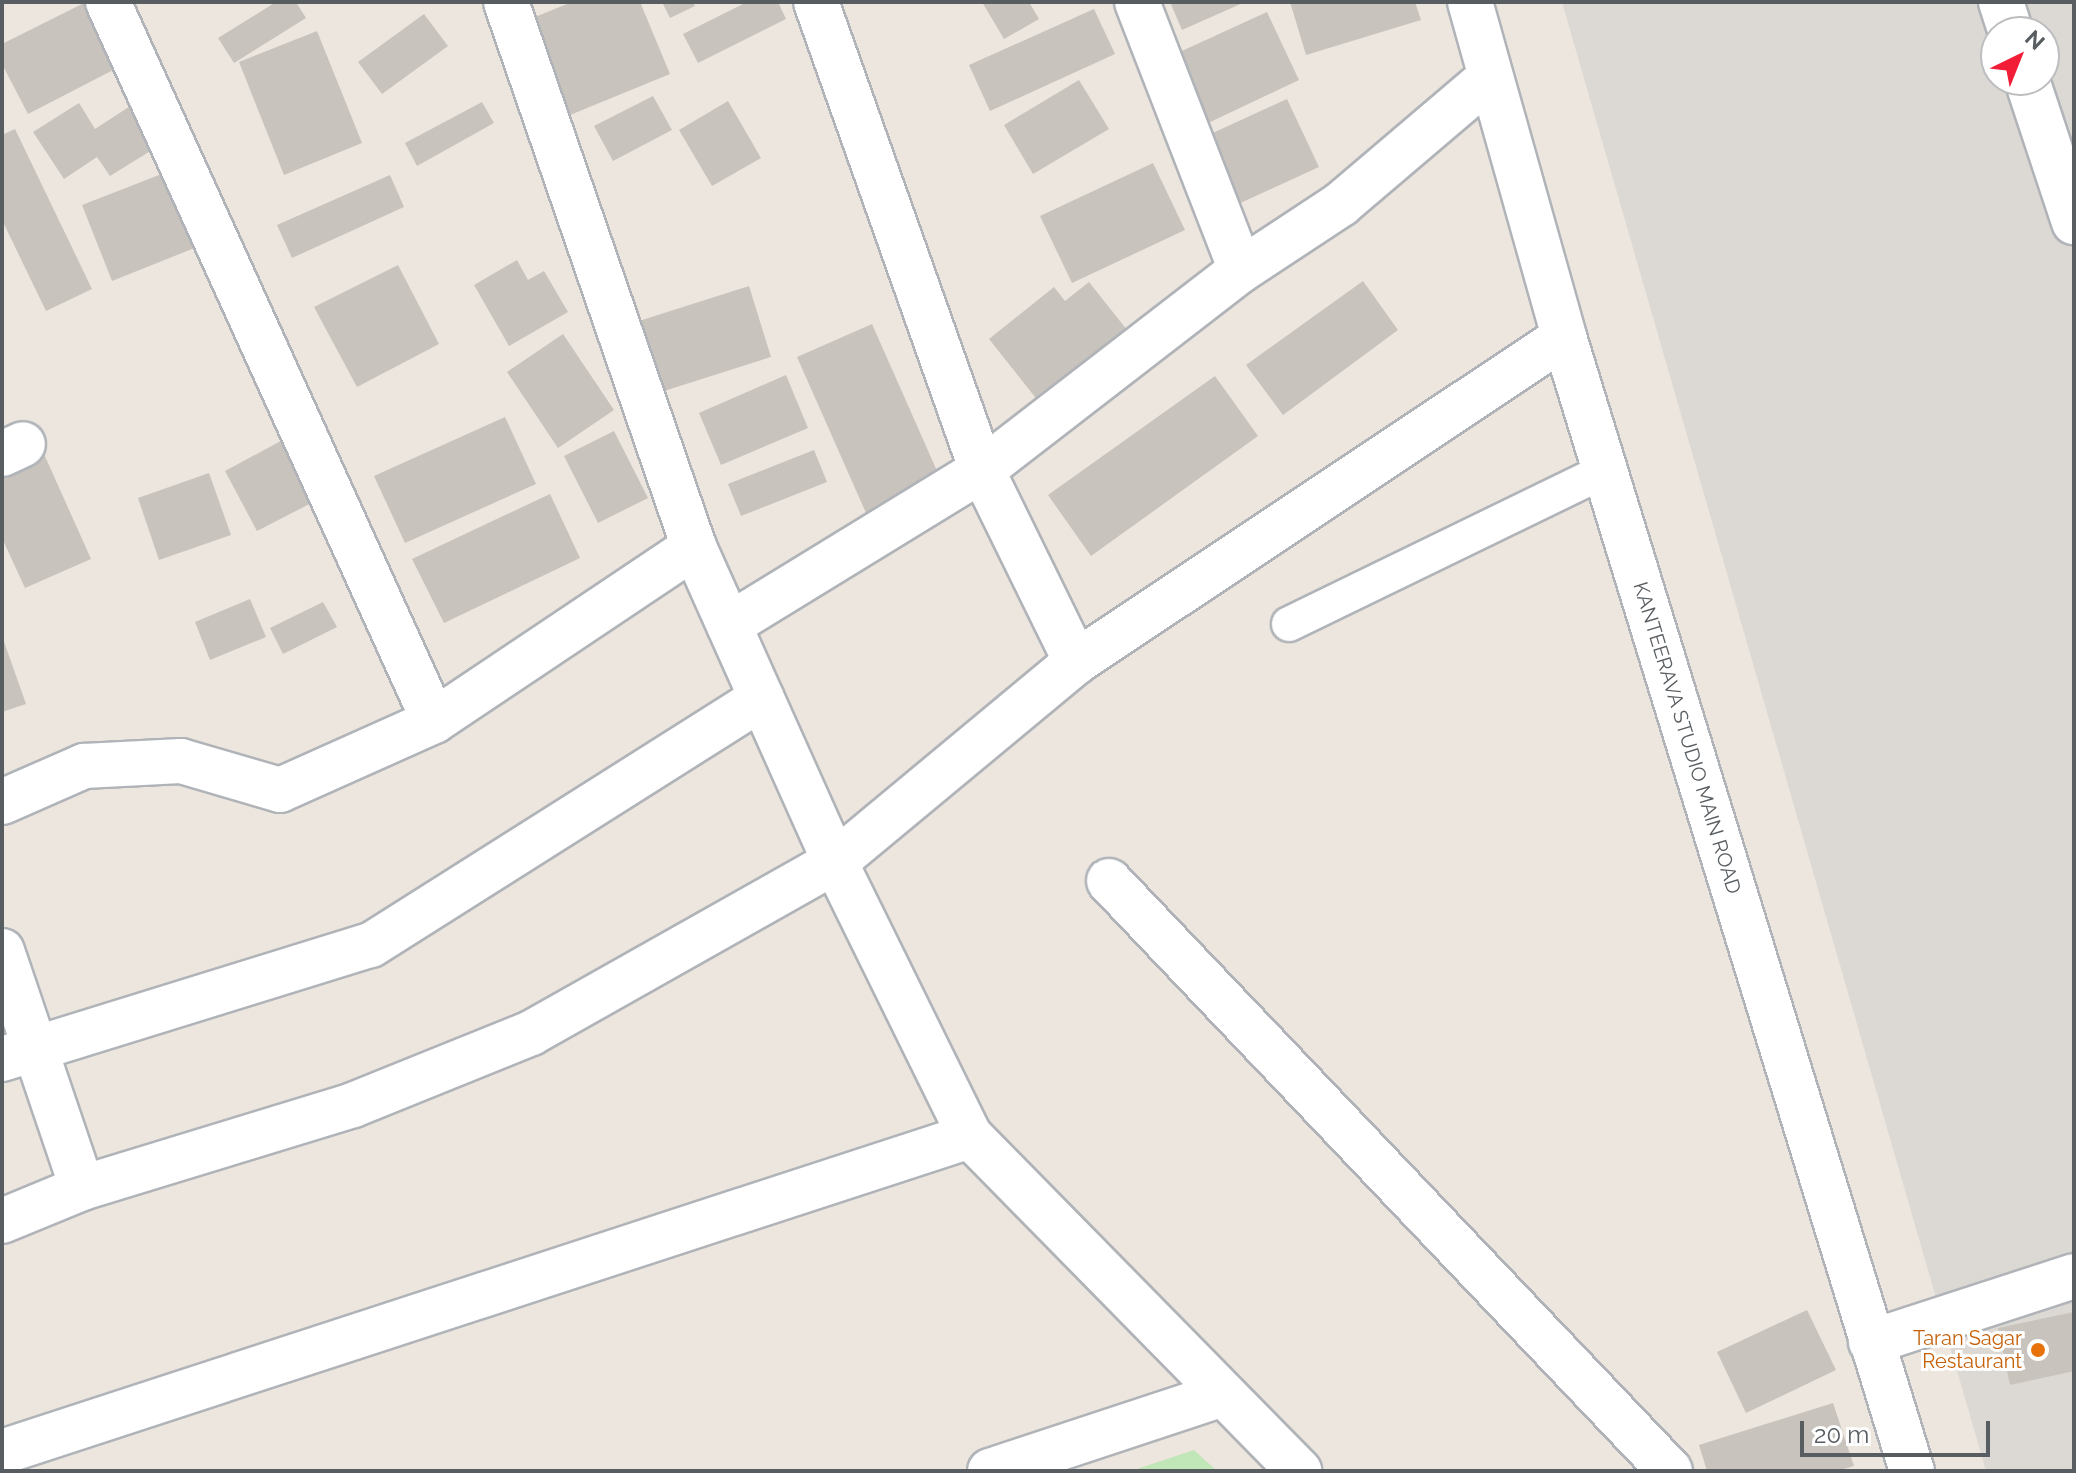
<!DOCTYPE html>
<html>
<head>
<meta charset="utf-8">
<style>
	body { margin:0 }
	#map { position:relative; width:2076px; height:1473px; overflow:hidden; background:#ece6de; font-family:Raleway,sans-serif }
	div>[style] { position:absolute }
	.industrial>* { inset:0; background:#dcd8d3 }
	.green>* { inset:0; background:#c1e6b8 }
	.building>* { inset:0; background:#c9c3bd }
	.roads { filter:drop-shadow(2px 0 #b0b4b8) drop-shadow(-2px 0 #b0b4b8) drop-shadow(0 2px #b0b4b8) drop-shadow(0 -2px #b0b4b8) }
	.service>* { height:34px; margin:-17px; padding:0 17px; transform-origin:17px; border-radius:17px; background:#fff }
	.minor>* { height:44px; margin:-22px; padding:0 22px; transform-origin:22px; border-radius:22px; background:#fff }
	.secondary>* { height:44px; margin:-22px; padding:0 22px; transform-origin:22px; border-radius:22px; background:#fff }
	.dots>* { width:22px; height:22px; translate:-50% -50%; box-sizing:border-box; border:4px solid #fff; border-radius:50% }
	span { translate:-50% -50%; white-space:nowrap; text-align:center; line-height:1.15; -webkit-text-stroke:6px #fff; paint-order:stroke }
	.street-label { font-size:20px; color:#585d61 }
	.food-label { font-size:20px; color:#c56008 }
	.right { translate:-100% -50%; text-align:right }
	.frame { position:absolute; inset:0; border:4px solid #585d61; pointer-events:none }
	.north { position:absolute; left:1980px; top:16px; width:80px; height:80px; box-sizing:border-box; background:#fff; border:2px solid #bcbec0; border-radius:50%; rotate:43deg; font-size:22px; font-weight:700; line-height:32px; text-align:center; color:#585d61 }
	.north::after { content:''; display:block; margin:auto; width:28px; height:36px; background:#f21e38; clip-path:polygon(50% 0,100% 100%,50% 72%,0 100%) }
	.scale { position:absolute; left:1800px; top:1421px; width:190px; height:36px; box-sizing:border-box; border:4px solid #585d61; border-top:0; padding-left:10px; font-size:24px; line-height:28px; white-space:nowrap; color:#585d61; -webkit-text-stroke:6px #fff; paint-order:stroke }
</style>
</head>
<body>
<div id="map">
	<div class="industrial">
		<i style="clip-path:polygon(evenodd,1562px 2px,2074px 2px,2074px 1471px,1986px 1471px,1562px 2px,1996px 32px,2044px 32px,2044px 80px,1996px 80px,1996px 32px)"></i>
	</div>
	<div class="green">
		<i style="clip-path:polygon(1194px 1450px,1217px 1471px,1131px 1471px)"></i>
	</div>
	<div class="building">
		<i style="clip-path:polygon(86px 2px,119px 67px,28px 114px,2px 64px,2px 44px)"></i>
		<i style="clip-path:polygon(276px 2px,296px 2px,306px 18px,234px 63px,218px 38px)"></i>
		<i style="clip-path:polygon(572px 2px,640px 2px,670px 74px,570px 115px,530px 19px)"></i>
		<i style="clip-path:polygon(662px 2px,693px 2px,695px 6px,670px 18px)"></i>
		<i style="clip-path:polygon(747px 2px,778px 2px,786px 19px,698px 63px,683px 34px)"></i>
		<i style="clip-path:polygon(982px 2px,1029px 2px,1039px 19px,1004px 39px)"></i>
		<i style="clip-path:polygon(1170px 2px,1245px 2px,1182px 30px)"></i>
		<i style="clip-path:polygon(1290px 2px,1415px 2px,1421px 20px,1306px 55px)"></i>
		<i style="clip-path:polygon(1094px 9px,1115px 54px,990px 111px,969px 65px)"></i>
		<i style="clip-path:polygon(1267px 12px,1299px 80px,1204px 125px,1173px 55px)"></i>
		<i style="clip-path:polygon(424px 14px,448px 46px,382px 94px,358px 62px)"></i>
		<i style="clip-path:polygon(317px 31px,362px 143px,284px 175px,239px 62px)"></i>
		<i style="clip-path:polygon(1079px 80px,1109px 129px,1033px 174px,1004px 125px)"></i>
		<i style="clip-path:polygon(653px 96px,672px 130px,613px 161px,594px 126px)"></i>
		<i style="clip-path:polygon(1287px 99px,1319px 167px,1236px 205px,1204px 137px)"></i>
		<i style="clip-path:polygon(138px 101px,165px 142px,110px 176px,97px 157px,64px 179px,33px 132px,79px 103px,95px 129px)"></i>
		<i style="clip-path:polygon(728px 101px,761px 158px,712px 186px,679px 130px)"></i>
		<i style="clip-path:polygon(482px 102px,494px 123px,417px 166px,405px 143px)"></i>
		<i style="clip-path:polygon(15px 129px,92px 289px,46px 311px,2px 220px,2px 135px)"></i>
		<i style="clip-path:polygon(1153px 163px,1185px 230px,1072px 283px,1040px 216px)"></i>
		<i style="clip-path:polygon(177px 168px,207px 243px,112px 281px,82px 205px)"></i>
		<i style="clip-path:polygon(390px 175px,404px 207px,292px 258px,277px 225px)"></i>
		<i style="clip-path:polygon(517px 260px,528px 280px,544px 271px,568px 312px,509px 346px,474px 285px)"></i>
		<i style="clip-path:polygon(398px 265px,439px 344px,357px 387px,314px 307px)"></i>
		<i style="clip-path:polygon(1363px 281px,1398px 330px,1283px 415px,1246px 365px)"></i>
		<i style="clip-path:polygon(1089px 282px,1139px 345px,1050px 416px,989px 339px,1054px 287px,1065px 301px)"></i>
		<i style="clip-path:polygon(749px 286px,771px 357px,661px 392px,639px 321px)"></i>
		<i style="clip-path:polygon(872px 324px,941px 480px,866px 513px,797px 357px)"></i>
		<i style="clip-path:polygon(563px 334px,614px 410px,558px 448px,507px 372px)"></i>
		<i style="clip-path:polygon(786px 375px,808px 428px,721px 465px,699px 413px)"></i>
		<i style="clip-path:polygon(1215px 376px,1258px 436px,1091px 556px,1048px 495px)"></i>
		<i style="clip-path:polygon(505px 417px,536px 484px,405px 543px,374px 476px)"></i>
		<i style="clip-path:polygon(614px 431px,648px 498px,598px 523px,564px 456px)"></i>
		<i style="clip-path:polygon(290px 436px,323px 497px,257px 531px,225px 471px)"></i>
		<i style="clip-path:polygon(814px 450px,827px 482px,741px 516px,728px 484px)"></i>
		<i style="clip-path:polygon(44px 454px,91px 559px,25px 588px,2px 538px,2px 473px)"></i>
		<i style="clip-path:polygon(209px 473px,231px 535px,159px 560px,138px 498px)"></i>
		<i style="clip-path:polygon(550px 494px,580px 558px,444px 623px,412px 559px)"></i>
		<i style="clip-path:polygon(250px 599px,266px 637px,210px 660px,195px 622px)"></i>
		<i style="clip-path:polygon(323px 602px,337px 627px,283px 654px,270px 628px)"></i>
		<i style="clip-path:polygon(2px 636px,26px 704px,2px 712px)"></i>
		<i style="clip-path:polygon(1807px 1310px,1836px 1370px,1746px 1413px,1717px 1352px)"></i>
		<i style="clip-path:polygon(2074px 1312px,2074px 1371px,2010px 1385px,1998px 1328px)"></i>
		<i style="clip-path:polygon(1833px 1403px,1854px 1466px,1837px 1471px,1707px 1471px,1699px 1445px)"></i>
	</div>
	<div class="roads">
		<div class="service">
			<i style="left:1289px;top:624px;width:352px;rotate:-25.9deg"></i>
		</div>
		<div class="minor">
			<i style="left:108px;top:2px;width:789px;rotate:65.61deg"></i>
			<i style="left:506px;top:2px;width:577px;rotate:70.97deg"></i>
			<i style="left:694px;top:547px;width:345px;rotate:65.9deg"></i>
			<i style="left:835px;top:862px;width:305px;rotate:63.8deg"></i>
			<i style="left:816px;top:2px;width:497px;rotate:70.5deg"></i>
			<i style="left:982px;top:470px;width:214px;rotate:63.9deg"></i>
			<i style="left:1137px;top:2px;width:287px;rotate:68.8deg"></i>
			<i style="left:2001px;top:2px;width:32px;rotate:72deg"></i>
			<i style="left:2027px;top:80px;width:150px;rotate:71.7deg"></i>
			<i style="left:2px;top:454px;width:23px;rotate:-25deg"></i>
			<i style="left:729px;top:625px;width:297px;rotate:-31.5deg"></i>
			<i style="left:982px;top:470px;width:327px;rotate:-37.7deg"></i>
			<i style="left:1241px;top:270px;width:120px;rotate:-33.4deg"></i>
			<i style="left:1341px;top:204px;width:196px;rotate:-40.4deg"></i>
			<i style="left:2px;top:802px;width:90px;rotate:-23.7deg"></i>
			<i style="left:84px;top:766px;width:97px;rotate:-3deg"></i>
			<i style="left:181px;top:761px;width:103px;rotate:16.3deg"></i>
			<i style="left:280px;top:790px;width:169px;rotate:-24.1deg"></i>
			<i style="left:434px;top:721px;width:313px;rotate:-33.8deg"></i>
			<i style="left:1109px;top:881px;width:814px;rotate:46.44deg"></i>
			<i style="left:2px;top:951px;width:250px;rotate:71.3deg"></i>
			<i style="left:2px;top:1059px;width:386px;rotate:-17.2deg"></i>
			<i style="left:371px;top:945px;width:462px;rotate:-32.3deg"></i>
			<i style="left:2px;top:1221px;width:87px;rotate:-22.4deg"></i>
			<i style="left:82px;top:1188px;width:283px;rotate:-17deg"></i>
			<i style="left:353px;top:1105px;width:192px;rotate:-22deg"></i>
			<i style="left:531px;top:1033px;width:349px;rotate:-29.4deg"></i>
			<i style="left:835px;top:862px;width:313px;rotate:-39.7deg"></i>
			<i style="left:1076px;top:662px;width:586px;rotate:-33.66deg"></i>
			<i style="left:1871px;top:1342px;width:213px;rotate:-18deg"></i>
			<i style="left:2px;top:1452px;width:1018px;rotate:-18.08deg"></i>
			<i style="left:970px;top:1136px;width:470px;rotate:45.5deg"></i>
			<i style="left:990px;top:1471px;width:242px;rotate:-18.3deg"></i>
		</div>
		<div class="secondary">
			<i style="left:1470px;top:2px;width:348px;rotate:74.3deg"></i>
			<i style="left:1564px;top:337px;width:1186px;rotate:72.94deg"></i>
		</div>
	</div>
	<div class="dots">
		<i style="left:2038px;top:1350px;background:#e8710a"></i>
	</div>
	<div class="street-label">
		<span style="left:1687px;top:738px;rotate:73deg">KANTEERAVA STUDIO MAIN ROAD</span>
	</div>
	<div class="food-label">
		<span class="right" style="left:2022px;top:1350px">Taran Sagar<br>Restaurant</span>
	</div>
	<div class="frame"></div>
	<div class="north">N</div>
	<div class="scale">20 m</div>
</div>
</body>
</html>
